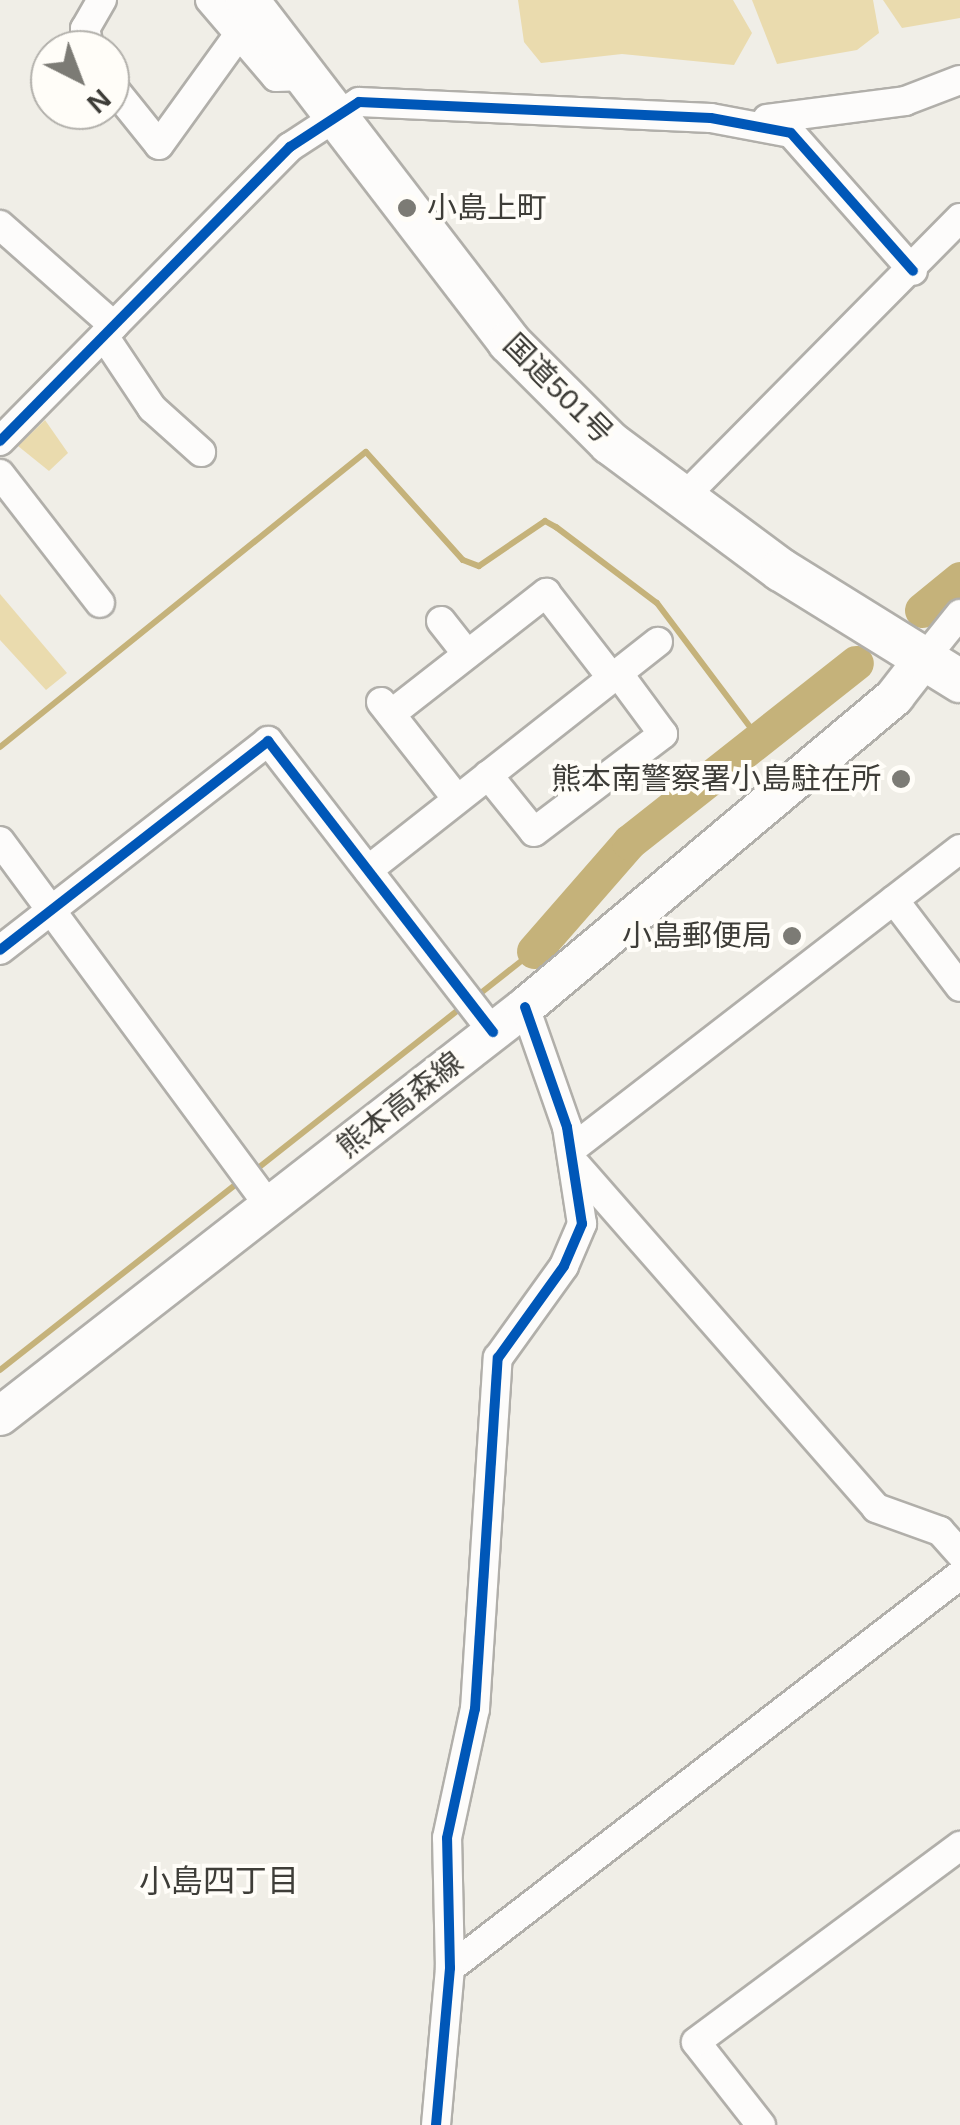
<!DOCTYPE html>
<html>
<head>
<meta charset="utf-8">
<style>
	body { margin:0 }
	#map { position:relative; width:960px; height:2125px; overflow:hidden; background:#f0eee7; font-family:Helvetica,"Noto Sans JP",sans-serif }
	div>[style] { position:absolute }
	.green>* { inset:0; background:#eadbae }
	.stream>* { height:6px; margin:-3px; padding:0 3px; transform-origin:3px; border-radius:3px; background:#c5b27a }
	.river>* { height:35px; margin:-17.5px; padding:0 17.5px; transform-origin:17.5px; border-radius:17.5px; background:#c5b27a }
	.roads { filter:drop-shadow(2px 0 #b1afaa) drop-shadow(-2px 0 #b1afaa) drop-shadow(0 2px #b1afaa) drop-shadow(0 -2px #b1afaa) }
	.minor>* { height:28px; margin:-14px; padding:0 14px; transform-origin:14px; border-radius:14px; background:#fdfcfb }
	.major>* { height:38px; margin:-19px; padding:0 19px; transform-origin:19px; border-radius:19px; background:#fdfcfb }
	.highway>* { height:42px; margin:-21px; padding:0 21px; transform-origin:21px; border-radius:21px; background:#fdfcfb }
	.cycleway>* { height:10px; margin:-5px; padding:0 5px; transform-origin:5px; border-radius:5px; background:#0057b8 }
	.dots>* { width:28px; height:28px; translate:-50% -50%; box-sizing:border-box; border:5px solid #fffdf8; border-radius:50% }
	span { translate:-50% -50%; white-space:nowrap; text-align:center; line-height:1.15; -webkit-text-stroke:8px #fffdf8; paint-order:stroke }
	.poi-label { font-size:30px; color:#3e3d38 }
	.left { translate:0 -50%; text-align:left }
	.right { translate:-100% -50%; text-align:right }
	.street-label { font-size:30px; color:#3e3d38 }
	.neighbourhood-label { font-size:32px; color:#3e3d38 }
	.north { position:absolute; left:30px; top:30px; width:100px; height:100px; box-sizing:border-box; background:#fffdf8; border:2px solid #b2b0ab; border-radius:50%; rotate:138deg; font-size:28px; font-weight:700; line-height:40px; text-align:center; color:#3e3d38 }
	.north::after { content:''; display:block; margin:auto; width:35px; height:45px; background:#7c7b75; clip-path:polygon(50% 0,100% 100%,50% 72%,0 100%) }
</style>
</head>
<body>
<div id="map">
	<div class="green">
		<i style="clip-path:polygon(518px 0,733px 0,752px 33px,734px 65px,622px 54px,541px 63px,524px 42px)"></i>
		<i style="clip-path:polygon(752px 0,873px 0,879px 33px,857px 50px,777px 64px)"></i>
		<i style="clip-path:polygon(883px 0,960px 0,960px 18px,902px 28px)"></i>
		<i style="clip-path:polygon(45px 420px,68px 453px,49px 471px,18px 446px)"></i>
		<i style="clip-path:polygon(0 594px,67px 673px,46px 690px,0 640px)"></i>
	</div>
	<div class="stream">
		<i style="left:0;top:747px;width:470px;rotate:-38.9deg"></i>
		<i style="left:366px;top:452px;width:145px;rotate:48.1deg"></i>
		<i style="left:463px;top:560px;width:17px;rotate:21deg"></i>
		<i style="left:479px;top:566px;width:80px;rotate:-34.3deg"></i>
		<i style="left:545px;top:521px;width:13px;rotate:29deg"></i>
		<i style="left:556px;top:527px;width:126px;rotate:37deg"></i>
		<i style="left:657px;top:603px;width:170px;rotate:53.1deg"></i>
		<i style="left:477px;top:996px;width:73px;rotate:-38.3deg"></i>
		<i style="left:253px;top:1172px;width:268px;rotate:-38.3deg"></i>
		<i style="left:0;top:1370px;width:309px;rotate:-38.2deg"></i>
	</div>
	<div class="river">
		<i style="left:922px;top:610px;width:49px;rotate:-39.2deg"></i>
		<i style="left:534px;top:951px;width:145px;rotate:-48.9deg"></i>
		<i style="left:629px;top:842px;width:289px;rotate:-38.3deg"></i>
	</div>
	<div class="roads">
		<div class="minor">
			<i style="left:210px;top:0;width:101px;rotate:49.4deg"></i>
			<i style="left:276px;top:77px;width:31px;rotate:-2deg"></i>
			<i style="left:90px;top:50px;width:22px;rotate:-103deg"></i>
			<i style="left:85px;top:29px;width:34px;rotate:-60deg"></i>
			<i style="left:110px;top:84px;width:78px;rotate:51.2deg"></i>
			<i style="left:159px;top:145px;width:137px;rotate:-54.2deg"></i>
			<i style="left:767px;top:119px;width:139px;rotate:-7.4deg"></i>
			<i style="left:905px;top:101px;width:59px;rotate:-20.9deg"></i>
			<i style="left:0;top:225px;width:152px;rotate:41.5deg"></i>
			<i style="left:104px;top:336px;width:87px;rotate:56.3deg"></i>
			<i style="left:152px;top:408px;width:66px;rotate:41.9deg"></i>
			<i style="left:0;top:441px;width:413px;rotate:-45.4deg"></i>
			<i style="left:290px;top:147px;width:82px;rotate:-33.1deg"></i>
			<i style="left:359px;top:102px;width:352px;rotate:2.6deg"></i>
			<i style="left:711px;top:118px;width:81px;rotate:10.6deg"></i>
			<i style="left:791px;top:133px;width:184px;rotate:48.5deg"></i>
			<i style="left:0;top:474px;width:163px;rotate:52.2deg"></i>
			<i style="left:680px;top:501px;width:398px;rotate:-45.3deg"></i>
			<i style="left:441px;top:621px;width:42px;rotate:51.8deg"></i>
			<i style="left:923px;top:660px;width:59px;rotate:-51.2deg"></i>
			<i style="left:381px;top:702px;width:123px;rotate:51.9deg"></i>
			<i style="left:391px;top:714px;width:197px;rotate:-38deg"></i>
			<i style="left:546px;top:593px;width:108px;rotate:52.2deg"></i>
			<i style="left:488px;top:775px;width:73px;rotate:51.1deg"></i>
			<i style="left:534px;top:832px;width:162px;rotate:-37.2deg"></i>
			<i style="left:663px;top:734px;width:76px;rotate:-126.4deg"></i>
			<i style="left:0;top:841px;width:455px;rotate:53.6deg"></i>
			<i style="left:368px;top:870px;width:369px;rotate:-38.2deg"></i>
			<i style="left:894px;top:900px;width:109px;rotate:52.8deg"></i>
			<i style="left:0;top:950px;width:340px;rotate:-37.9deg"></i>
			<i style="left:268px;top:741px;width:368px;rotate:52.3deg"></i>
			<i style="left:573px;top:1148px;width:489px;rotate:-37.7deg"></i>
			<i style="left:577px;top:1166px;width:454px;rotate:48.8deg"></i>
			<i style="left:876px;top:1508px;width:68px;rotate:19.8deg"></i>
			<i style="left:940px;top:1531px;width:30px;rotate:48deg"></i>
			<i style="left:450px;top:1968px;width:644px;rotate:-37.62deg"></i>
			<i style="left:436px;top:2125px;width:158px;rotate:-84.9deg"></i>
			<i style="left:450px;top:1968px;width:130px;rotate:-91.3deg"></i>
			<i style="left:447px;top:1838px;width:132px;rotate:-77.8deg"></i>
			<i style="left:475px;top:1709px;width:352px;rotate:-86.3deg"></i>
			<i style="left:498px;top:1358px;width:113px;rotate:-54.3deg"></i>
			<i style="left:564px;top:1266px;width:46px;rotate:-66.8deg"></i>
			<i style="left:582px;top:1224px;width:98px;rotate:-98.8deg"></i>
			<i style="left:567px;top:1127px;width:127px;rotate:-109.3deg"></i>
			<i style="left:761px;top:2125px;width:105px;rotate:-128.1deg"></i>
			<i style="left:696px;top:2042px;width:329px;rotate:-36.6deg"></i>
		</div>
		<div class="major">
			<i style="left:0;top:1416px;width:666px;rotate:-37.92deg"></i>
			<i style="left:525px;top:1007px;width:483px;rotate:-40deg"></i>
			<i style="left:895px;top:696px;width:46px;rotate:-52.1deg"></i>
		</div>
		<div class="highway">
			<i style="left:247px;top:0;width:431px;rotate:52.5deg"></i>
			<i style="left:509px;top:342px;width:143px;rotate:45deg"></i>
			<i style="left:610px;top:443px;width:213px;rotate:36.6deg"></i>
			<i style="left:781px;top:570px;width:211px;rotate:31.8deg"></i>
		</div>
	</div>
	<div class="cycleway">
		<i style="left:0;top:441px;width:413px;rotate:-45.4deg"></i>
		<i style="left:290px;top:147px;width:82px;rotate:-33.1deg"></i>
		<i style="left:359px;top:102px;width:352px;rotate:2.6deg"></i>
		<i style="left:711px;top:118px;width:81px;rotate:10.6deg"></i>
		<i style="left:791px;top:133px;width:184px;rotate:48.5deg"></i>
		<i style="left:0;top:950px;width:340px;rotate:-37.9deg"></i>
		<i style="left:268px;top:741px;width:368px;rotate:52.3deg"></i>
		<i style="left:436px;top:2125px;width:158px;rotate:-84.9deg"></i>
		<i style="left:450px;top:1968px;width:130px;rotate:-91.3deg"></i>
		<i style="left:447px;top:1838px;width:132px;rotate:-77.8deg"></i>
		<i style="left:475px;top:1709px;width:352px;rotate:-86.3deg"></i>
		<i style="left:498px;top:1358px;width:113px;rotate:-54.3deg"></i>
		<i style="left:564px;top:1266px;width:46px;rotate:-66.8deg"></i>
		<i style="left:582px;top:1224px;width:98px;rotate:-98.8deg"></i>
		<i style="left:567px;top:1127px;width:127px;rotate:-109.3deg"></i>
	</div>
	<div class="dots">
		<i style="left:407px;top:208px;background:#7c7b75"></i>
		<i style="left:901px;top:779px;background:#7c7b75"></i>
		<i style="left:792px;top:936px;background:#7c7b75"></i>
	</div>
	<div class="poi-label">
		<span class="left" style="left:427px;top:208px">小島上町</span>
		<span class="right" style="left:881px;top:779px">熊本南警察署小島駐在所</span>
		<span class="right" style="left:772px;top:936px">小島郵便局</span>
	</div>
	<div class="street-label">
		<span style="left:558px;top:389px;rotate:45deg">国道501号</span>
		<span style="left:400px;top:1105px;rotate:-38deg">熊本高森線</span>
	</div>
	<div class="neighbourhood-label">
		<span style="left:219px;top:1881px">小島四丁目</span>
	</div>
	<div class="north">N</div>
</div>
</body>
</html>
